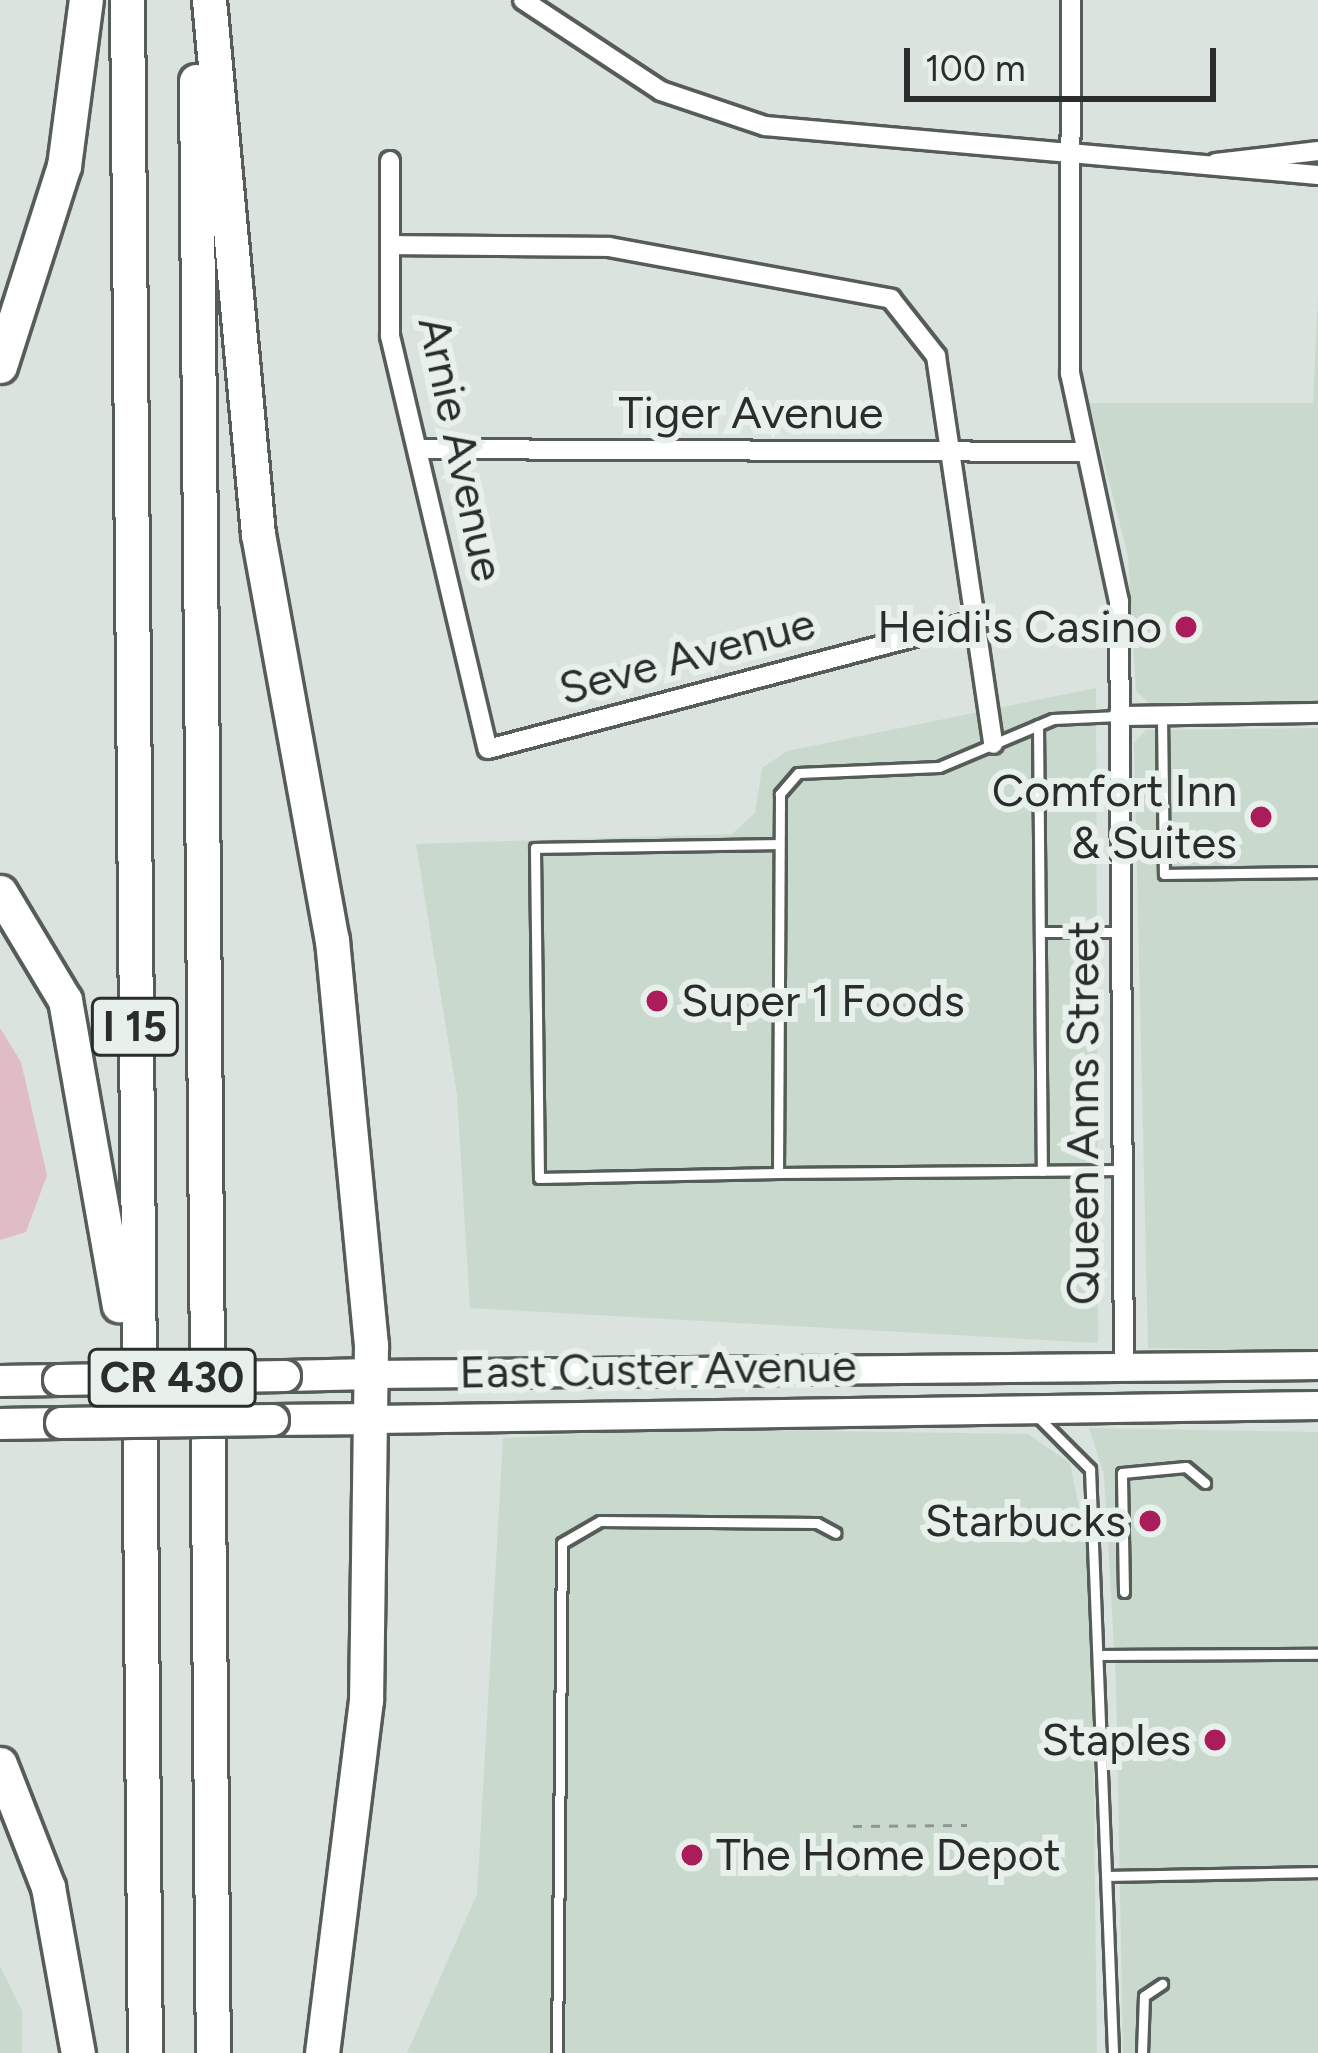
<!DOCTYPE html>
<html>
<head>
<meta charset="utf-8">
<style>
	body { margin:0 }
	#map { position:relative; width:1318px; height:2053px; overflow:hidden; background:#dae3dd; font-family:Figtree,sans-serif }
	div>[style] { position:absolute }
	.built>* { inset:0; background:#cad9ce }
	.green>* { inset:0; background:#e0bcc5 }
	.path>* { height:3px; margin-top:-1.5px; transform-origin:0; background:repeating-linear-gradient(90deg,#909692 0 9px,transparent 0 18px) }
	.roads { filter:drop-shadow(3px 0 #565d58) drop-shadow(-3px 0 #565d58) drop-shadow(0 3px #565d58) drop-shadow(0 -3px #565d58) }
	.lane>* { height:9px; margin:-4.5px; padding:0 4.5px; transform-origin:4.5px; border-radius:4.5px; background:#fff }
	.street>* { height:18px; margin:-9px; padding:0 9px; transform-origin:9px; border-radius:9px; background:#fff }
	.secondary>* { height:27px; margin:-13.5px; padding:0 13.5px; transform-origin:13.5px; border-radius:13.5px; background:#fff }
	.primary>* { height:30px; margin:-15px; padding:0 15px; transform-origin:15px; border-radius:15px; background:#fff }
	.highway>* { height:33px; margin:-16.5px; padding:0 16.5px; transform-origin:16.5px; border-radius:16.5px; background:#fff }
	.bridges { filter:drop-shadow(3px 0 #565d58) drop-shadow(-3px 0 #565d58) drop-shadow(0 3px #565d58) drop-shadow(0 -3px #565d58) }
	.primary-bridge>* { height:30px; margin:-15px; padding:0 15px; transform-origin:15px; border-radius:15px; background:#fff }
	.dots>* { width:33px; height:33px; translate:-50% -50%; box-sizing:border-box; border:6px solid #e7f0ea; border-radius:50% }
	span { translate:-50% -50%; white-space:nowrap; text-align:center; line-height:1.15; -webkit-text-stroke:12px #e7f0ea; paint-order:stroke }
	.shield-label span { padding:3px 9px; background:#e7f0ea; border:3px solid; border-radius:9px; -webkit-text-stroke-width:0 }
	.shield-label { font-size:42px; color:#2a2d2b; font-weight:700 }
	.street-label { font-size:45px; color:#2a2d2b }
	.poi-label { font-size:45px; color:#2a2d2b }
	.right { translate:-100% -50%; text-align:right }
	.left { translate:0 -50%; text-align:left }
	.scale { position:absolute; left:904px; top:48px; width:312px; height:54px; box-sizing:border-box; border:6px solid #2a2d2b; border-top:0; padding-left:15px; font-size:36px; line-height:42px; white-space:nowrap; color:#2a2d2b; -webkit-text-stroke:9px #e7f0ea; paint-order:stroke }
</style>
</head>
<body>
<div id="map">
	<div class="built">
		<i style="clip-path:polygon(1318px 294px,1318px 701px,1149px 703px,1136px 691px,1128px 556px,1089px 403px,1313px 403px)"></i>
		<i style="clip-path:polygon(1096px 688px,1098px 1343px,470px 1308px,457px 1095px,416px 844px,732px 834px,755px 813px,762px 768px,787px 751px)"></i>
		<i style="clip-path:polygon(1318px 728px,1318px 1351px,1148px 1348px,1134px 743px,1146px 730px)"></i>
		<i style="clip-path:polygon(1089px 1428px,1318px 1432px,1318px 2053px,1123px 2053px,1116px 1682px,1104px 1474px)"></i>
		<i style="clip-path:polygon(679px 1429px,1028px 1434px,1070px 1463px,1091px 1567px,1097px 2053px,407px 2053px,477px 1894px,503px 1438px)"></i>
		<i style="clip-path:polygon(0 1966px,22px 2011px,22px 2053px,0 2053px)"></i>
	</div>
	<div class="green">
		<i style="clip-path:polygon(0 1028px,21px 1062px,47px 1175px,26px 1232px,0 1240px)"></i>
	</div>
	<div class="path">
		<i style="left:853px;top:1826px;width:114px;rotate:-0.5deg"></i>
	</div>
	<div class="roads">
		<div class="lane">
			<i style="left:1118px;top:716px;width:65px;rotate:177.4deg"></i>
			<i style="left:1053px;top:719px;width:124px;rotate:157.2deg"></i>
			<i style="left:939px;top:767px;width:141px;rotate:177.6deg"></i>
			<i style="left:798px;top:773px;width:28px;rotate:131deg"></i>
			<i style="left:780px;top:794px;width:379px;rotate:90.3deg"></i>
			<i style="left:778px;top:1173px;width:343px;rotate:-0.5deg"></i>
			<i style="left:1162px;top:716px;width:158px;rotate:89.3deg"></i>
			<i style="left:1164px;top:874px;width:154px;rotate:-0.7deg"></i>
			<i style="left:1038px;top:725px;width:446px;rotate:89.5deg"></i>
			<i style="left:1040px;top:932px;width:81px"></i>
			<i style="left:778px;top:1173px;width:239px;rotate:178.8deg"></i>
			<i style="left:539px;top:1178px;width:330px;rotate:-90.7deg"></i>
			<i style="left:535px;top:848px;width:243px;rotate:-0.9deg"></i>
			<i style="left:1041px;top:1420px;width:69px;rotate:45deg"></i>
			<i style="left:1090px;top:1469px;width:584px;rotate:87.74deg"></i>
			<i style="left:1124px;top:1592px;width:119px;rotate:-91deg"></i>
			<i style="left:1122px;top:1473px;width:64px;rotate:-5.4deg"></i>
			<i style="left:1186px;top:1467px;width:25px;rotate:40deg"></i>
			<i style="left:1103px;top:1655px;width:215px;rotate:-0.3deg"></i>
			<i style="left:1110px;top:1876px;width:208px;rotate:-1.1deg"></i>
			<i style="left:557px;top:2053px;width:510px;rotate:-89.44deg"></i>
			<i style="left:562px;top:1543px;width:44px;rotate:-30.1deg"></i>
			<i style="left:600px;top:1521px;width:217px;rotate:0.5deg"></i>
			<i style="left:817px;top:1523px;width:21px;rotate:28deg"></i>
			<i style="left:1142px;top:2053px;width:57px;rotate:-88deg"></i>
			<i style="left:1144px;top:1996px;width:22px;rotate:-34deg"></i>
		</div>
		<div class="street">
			<i style="left:523px;top:0;width:165px;rotate:33.4deg"></i>
			<i style="left:661px;top:91px;width:110px;rotate:18.6deg"></i>
			<i style="left:765px;top:126px;width:555px;rotate:5.06deg"></i>
			<i style="left:1071px;top:0;width:373px;rotate:90.2deg"></i>
			<i style="left:1070px;top:373px;width:233px;rotate:77.9deg"></i>
			<i style="left:1119px;top:601px;width:767px;rotate:89.63deg"></i>
			<i style="left:390px;top:161px;width:175px;rotate:90deg"></i>
			<i style="left:390px;top:336px;width:424px;rotate:76.7deg"></i>
			<i style="left:488px;top:749px;width:504px;rotate:-14.73deg"></i>
			<i style="left:1216px;top:163px;width:103px;rotate:-6.7deg"></i>
			<i style="left:390px;top:245px;width:219px;rotate:0.5deg"></i>
			<i style="left:609px;top:247px;width:287px;rotate:10.4deg"></i>
			<i style="left:891px;top:299px;width:73px;rotate:51.7deg"></i>
			<i style="left:936px;top:356px;width:392px;rotate:81.6deg"></i>
			<i style="left:417px;top:449px;width:667px;rotate:0.26deg"></i>
			<i style="left:1118px;top:716px;width:200px;rotate:-0.9deg"></i>
		</div>
		<div class="secondary">
			<i style="left:371px;top:1374px;width:947px;rotate:-0.54deg"></i>
			<i style="left:374px;top:1419px;width:944px;rotate:-0.85deg"></i>
		</div>
		<div class="primary">
			<i style="left:285px;top:1376px;width:86px;rotate:-1.3deg"></i>
			<i style="left:0;top:1381px;width:59px;rotate:-1deg"></i>
			<i style="left:273px;top:1420px;width:101px;rotate:-0.6deg"></i>
			<i style="left:0;top:1424px;width:61px;rotate:-0.9deg"></i>
		</div>
		<div class="highway">
			<i style="left:127px;top:0;width:2053px;rotate:89.5deg"></i>
			<i style="left:209px;top:0;width:536px;rotate:84.76deg"></i>
			<i style="left:258px;top:534px;width:413px;rotate:79.7deg"></i>
			<i style="left:332px;top:940px;width:407px;rotate:84.5deg"></i>
			<i style="left:371px;top:1345px;width:355px;rotate:90.8deg"></i>
			<i style="left:366px;top:1700px;width:356px;rotate:97.1deg"></i>
			<i style="left:196px;top:81px;width:1972px;rotate:89.51deg"></i>
			<i style="left:0;top:366px;width:210px;rotate:-72.3deg"></i>
			<i style="left:64px;top:166px;width:167px;rotate:-82.5deg"></i>
			<i style="left:0;top:892px;width:126px;rotate:59deg"></i>
			<i style="left:65px;top:1000px;width:310px;rotate:80deg"></i>
			<i style="left:0;top:1764px;width:132px;rotate:68.7deg"></i>
			<i style="left:48px;top:1887px;width:169px;rotate:79.8deg"></i>
		</div>
	</div>
	<div class="bridges">
		<div class="primary-bridge">
			<i style="left:59px;top:1380px;width:226px;rotate:-1deg"></i>
			<i style="left:61px;top:1423px;width:212px;rotate:-0.8deg"></i>
		</div>
	</div>
	<div class="dots">
		<i style="left:1186px;top:627px;background:#ab1d5a"></i>
		<i style="left:1261px;top:817px;background:#ab1d5a"></i>
		<i style="left:657px;top:1001px;background:#ab1d5a"></i>
		<i style="left:1150px;top:1521px;background:#ab1d5a"></i>
		<i style="left:1215px;top:1740px;background:#ab1d5a"></i>
		<i style="left:692px;top:1855px;background:#ab1d5a"></i>
	</div>
	<div class="shield-label">
		<span style="left:135px;top:1027px">I 15</span>
		<span style="left:172px;top:1378px">CR 430</span>
	</div>
	<div class="street-label">
		<span style="left:751px;top:413px">Tiger Avenue</span>
		<span style="left:461px;top:449px;rotate:78deg">Arnie Avenue</span>
		<span style="left:687px;top:656px;rotate:-15deg">Seve Avenue</span>
		<span style="left:1083px;top:1113px;rotate:-90deg">Queen Anns Street</span>
		<span style="left:658px;top:1369px;rotate:-1deg">East Custer Avenue</span>
	</div>
	<div class="poi-label">
		<span class="right" style="left:1162px;top:627px">Heidi's Casino</span>
		<span class="right" style="left:1237px;top:817px">Comfort Inn<br>&amp; Suites</span>
		<span class="left" style="left:681px;top:1001px">Super 1 Foods</span>
		<span class="right" style="left:1126px;top:1521px">Starbucks</span>
		<span class="right" style="left:1191px;top:1740px">Staples</span>
		<span class="left" style="left:716px;top:1855px">The Home Depot</span>
	</div>
	<div class="scale">100 m</div>
</div>
</body>
</html>
